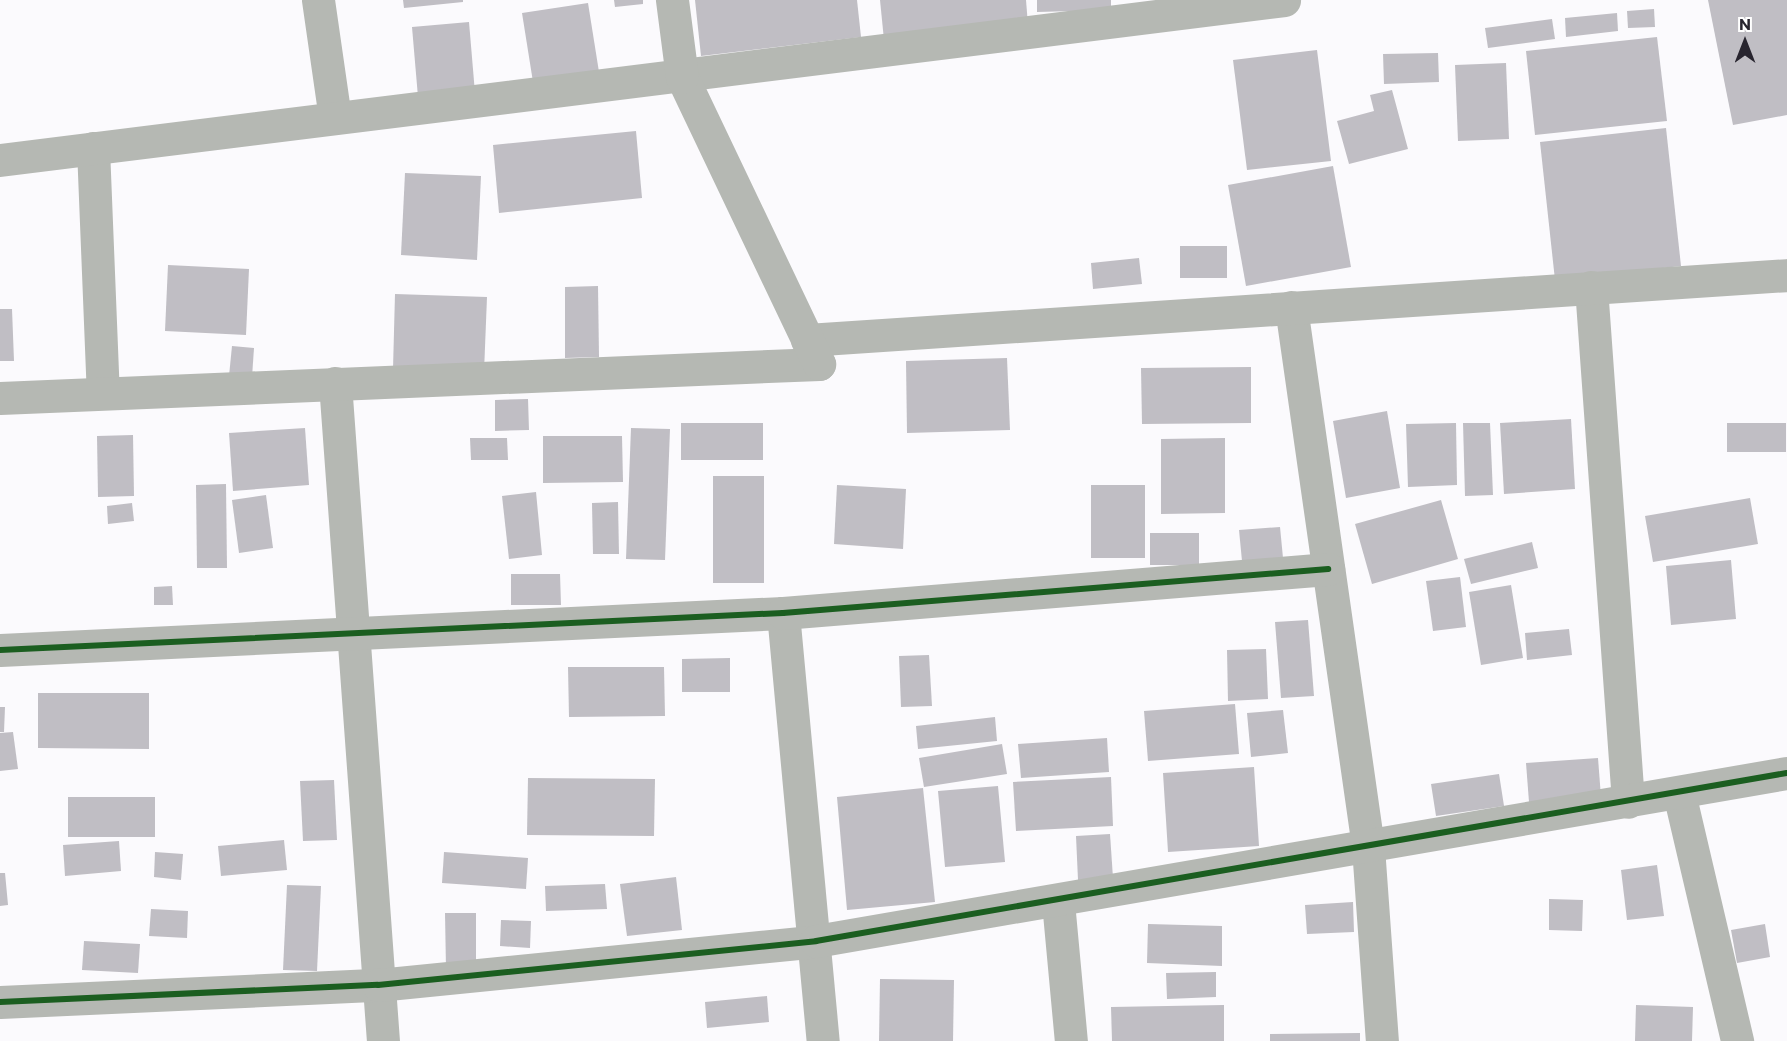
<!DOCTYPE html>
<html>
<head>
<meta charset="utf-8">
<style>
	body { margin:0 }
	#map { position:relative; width:1787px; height:1041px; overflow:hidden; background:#fbfafd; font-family:Commissioner,sans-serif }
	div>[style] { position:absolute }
	.building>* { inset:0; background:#c0bec4 }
	.minor>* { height:33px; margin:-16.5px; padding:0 16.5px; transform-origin:16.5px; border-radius:16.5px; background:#b5b8b3 }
	.cycleway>* { height:6px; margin:-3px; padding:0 3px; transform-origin:3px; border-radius:3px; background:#1b5e20 }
	span { translate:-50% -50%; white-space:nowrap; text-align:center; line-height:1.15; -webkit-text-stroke:6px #fff; paint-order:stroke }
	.north { position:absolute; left:1715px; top:12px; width:60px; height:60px; -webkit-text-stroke:4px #fff; paint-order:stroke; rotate:0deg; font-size:16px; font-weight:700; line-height:24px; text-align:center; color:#28252f }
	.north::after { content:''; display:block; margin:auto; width:21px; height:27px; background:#28252f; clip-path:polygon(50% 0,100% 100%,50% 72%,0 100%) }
</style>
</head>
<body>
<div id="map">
	<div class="building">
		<i style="clip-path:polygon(403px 0,463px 0,463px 2px,404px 8px)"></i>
		<i style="clip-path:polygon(614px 0,643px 0,643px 4px,615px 7px)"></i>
		<i style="clip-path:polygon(695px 0,857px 0,861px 37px,701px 56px)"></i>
		<i style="clip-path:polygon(880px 0,1026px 0,1028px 25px,884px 40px)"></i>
		<i style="clip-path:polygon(1037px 0,1111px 0,1111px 10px,1037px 12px)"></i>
		<i style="clip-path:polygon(1708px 0,1787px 0,1787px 115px,1733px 125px)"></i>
		<i style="clip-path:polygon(588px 3px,599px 72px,533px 82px,522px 13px)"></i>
		<i style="clip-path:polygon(1654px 9px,1655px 27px,1628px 28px,1627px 11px)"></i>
		<i style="clip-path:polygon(1617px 13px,1618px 31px,1566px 37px,1565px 18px)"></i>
		<i style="clip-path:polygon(1552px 19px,1555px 39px,1488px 48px,1485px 28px)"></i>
		<i style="clip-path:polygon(469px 22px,475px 93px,418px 97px,412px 27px)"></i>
		<i style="clip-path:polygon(1657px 37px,1667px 121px,1535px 135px,1526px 51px)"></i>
		<i style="clip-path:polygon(1317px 50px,1331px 161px,1247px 170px,1233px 60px)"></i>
		<i style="clip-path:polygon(1438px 53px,1439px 82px,1384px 84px,1383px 54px)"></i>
		<i style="clip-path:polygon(1506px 63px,1509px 139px,1458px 141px,1455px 65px)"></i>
		<i style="clip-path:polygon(1392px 90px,1408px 149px,1349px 164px,1337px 121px,1374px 111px,1370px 95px)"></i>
		<i style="clip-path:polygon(1666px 128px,1681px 266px,1555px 280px,1540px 142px)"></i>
		<i style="clip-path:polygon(636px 131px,642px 198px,499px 213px,493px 145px)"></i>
		<i style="clip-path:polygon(1333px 166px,1351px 267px,1246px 286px,1228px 185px)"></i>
		<i style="clip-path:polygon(405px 173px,481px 176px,477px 260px,401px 255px)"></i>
		<i style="clip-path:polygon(1180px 246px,1227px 246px,1227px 278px,1180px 278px)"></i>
		<i style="clip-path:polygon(1139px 258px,1142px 284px,1093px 289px,1091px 263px)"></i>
		<i style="clip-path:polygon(168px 265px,249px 269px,246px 335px,165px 331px)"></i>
		<i style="clip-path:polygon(598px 286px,599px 357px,565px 358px,565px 287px)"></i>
		<i style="clip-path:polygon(395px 294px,487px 297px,484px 372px,393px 369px)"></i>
		<i style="clip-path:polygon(0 309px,12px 309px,14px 361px,0 361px)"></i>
		<i style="clip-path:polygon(232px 346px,254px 348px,252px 377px,229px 376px)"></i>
		<i style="clip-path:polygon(1007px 358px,1010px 430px,907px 433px,906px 361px)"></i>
		<i style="clip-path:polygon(1251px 367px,1251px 423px,1142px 424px,1141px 368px)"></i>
		<i style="clip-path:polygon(528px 399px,529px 430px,495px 431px,495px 400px)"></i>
		<i style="clip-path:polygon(1387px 411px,1400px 488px,1346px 498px,1333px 421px)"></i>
		<i style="clip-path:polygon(1571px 419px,1575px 489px,1504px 494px,1500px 423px)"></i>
		<i style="clip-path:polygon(681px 423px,763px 423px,763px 460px,681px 460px)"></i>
		<i style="clip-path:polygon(1456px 423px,1457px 485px,1408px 487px,1406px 424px)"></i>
		<i style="clip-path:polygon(1463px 423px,1490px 423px,1493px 495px,1465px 496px)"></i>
		<i style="clip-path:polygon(1727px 423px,1786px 423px,1786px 452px,1727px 452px)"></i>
		<i style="clip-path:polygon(305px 428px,309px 485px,233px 491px,229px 433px)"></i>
		<i style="clip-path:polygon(631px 428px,670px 429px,665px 560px,626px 559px)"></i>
		<i style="clip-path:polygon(133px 435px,134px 496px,98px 497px,97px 436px)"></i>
		<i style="clip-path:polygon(543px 436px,622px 436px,623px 482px,543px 483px)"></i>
		<i style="clip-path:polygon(470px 438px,507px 438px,508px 460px,471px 460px)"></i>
		<i style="clip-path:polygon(1225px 438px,1225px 513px,1161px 514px,1161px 439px)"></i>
		<i style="clip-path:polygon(713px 476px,764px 476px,764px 583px,713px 583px)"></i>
		<i style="clip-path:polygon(226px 484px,227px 568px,197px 568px,196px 485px)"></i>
		<i style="clip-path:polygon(837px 485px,906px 489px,903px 549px,834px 544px)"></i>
		<i style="clip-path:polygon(1091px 485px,1145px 485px,1145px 558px,1091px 558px)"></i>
		<i style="clip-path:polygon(536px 492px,542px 555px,509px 559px,502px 496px)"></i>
		<i style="clip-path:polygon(266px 495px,273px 548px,239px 553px,232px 500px)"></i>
		<i style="clip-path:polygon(1750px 498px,1758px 544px,1653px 562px,1645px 516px)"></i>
		<i style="clip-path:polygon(1441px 500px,1458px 559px,1372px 584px,1355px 524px)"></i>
		<i style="clip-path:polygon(618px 502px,619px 554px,593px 554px,592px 503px)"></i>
		<i style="clip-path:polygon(132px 503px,134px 521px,108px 524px,107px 506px)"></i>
		<i style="clip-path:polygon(1280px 527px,1283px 558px,1242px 561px,1239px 530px)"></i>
		<i style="clip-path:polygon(1150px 533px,1199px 533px,1199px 565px,1150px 565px)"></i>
		<i style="clip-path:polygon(1532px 542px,1538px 568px,1471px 584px,1464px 559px)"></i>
		<i style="clip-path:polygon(1731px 560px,1736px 619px,1671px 625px,1666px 566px)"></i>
		<i style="clip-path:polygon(511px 574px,560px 574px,561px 605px,511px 605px)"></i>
		<i style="clip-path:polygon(1460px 577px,1466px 627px,1433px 631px,1426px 581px)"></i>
		<i style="clip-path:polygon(1511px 585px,1523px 658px,1481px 665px,1469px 592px)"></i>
		<i style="clip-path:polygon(172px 586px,173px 605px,154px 605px,154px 587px)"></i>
		<i style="clip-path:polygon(1308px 620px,1314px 696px,1281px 698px,1275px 622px)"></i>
		<i style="clip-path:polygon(1569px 629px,1572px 655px,1527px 660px,1525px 633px)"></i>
		<i style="clip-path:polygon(1266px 649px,1268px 699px,1228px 701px,1227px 650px)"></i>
		<i style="clip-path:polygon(929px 655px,932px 706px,901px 707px,899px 656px)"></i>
		<i style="clip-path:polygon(730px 658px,730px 692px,682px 692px,682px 659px)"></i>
		<i style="clip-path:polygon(568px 667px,664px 667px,665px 716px,569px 717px)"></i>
		<i style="clip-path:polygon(38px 693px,149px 693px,149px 749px,38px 748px)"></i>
		<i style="clip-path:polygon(1235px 704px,1239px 754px,1148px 761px,1144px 711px)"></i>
		<i style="clip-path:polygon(0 707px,5px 707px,4px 732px,0 732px)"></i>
		<i style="clip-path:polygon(1283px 710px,1288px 753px,1251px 757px,1247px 713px)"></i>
		<i style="clip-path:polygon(995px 717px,997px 741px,918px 749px,916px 726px)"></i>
		<i style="clip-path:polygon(13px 732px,18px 769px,0 771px,0 733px)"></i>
		<i style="clip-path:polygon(1107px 738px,1109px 772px,1021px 778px,1018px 744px)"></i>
		<i style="clip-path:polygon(1002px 744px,1007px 774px,924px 787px,919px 758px)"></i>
		<i style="clip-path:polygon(1598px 758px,1601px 797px,1529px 802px,1526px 763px)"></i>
		<i style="clip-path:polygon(1254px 767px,1259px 846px,1168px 852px,1163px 773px)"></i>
		<i style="clip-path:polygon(1499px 774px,1504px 806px,1436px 816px,1431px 784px)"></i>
		<i style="clip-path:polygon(1111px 777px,1113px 826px,1016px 831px,1013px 782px)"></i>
		<i style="clip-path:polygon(528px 778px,655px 779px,654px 836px,527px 835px)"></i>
		<i style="clip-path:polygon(334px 780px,337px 840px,303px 841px,300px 781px)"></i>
		<i style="clip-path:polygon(998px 786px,1005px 862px,945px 867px,938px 791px)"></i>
		<i style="clip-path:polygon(923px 788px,935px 902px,847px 910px,837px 797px)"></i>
		<i style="clip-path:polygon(68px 797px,155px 797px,155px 837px,68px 837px)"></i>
		<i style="clip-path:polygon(1110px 834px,1113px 878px,1078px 880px,1076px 836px)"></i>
		<i style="clip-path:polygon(284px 840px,287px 870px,221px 876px,218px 846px)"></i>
		<i style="clip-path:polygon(119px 841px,121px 871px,65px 876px,63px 845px)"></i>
		<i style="clip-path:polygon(155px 852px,183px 854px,181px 880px,154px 877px)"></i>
		<i style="clip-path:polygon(444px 852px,528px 858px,526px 889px,442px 883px)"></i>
		<i style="clip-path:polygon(1657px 865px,1664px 916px,1627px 920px,1621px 870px)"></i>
		<i style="clip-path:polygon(0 873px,5px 873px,8px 905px,0 906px)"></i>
		<i style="clip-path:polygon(676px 877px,682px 930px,627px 936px,620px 884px)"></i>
		<i style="clip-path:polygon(605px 884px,607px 909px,546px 911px,545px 886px)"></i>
		<i style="clip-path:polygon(287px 885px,321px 886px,317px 971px,283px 970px)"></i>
		<i style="clip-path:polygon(1549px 899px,1583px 900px,1582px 931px,1549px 930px)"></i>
		<i style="clip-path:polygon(1353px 902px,1354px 932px,1307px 934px,1305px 905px)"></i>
		<i style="clip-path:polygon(151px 909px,188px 911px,187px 938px,149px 936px)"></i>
		<i style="clip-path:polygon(445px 913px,476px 913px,476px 968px,446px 969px)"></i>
		<i style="clip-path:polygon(501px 920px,531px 921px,530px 948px,500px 946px)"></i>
		<i style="clip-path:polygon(1148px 924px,1222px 926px,1222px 966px,1147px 963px)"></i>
		<i style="clip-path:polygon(1765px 924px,1770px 957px,1737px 963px,1731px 930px)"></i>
		<i style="clip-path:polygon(84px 941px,140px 944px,138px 973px,82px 970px)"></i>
		<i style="clip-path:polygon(1216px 972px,1216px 997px,1167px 999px,1166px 973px)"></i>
		<i style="clip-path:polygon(880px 979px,954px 980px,953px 1041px,879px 1041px)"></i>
		<i style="clip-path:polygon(767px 996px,769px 1022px,707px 1028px,705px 1002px)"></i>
		<i style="clip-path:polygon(1224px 1005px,1224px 1041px,1112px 1041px,1111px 1007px)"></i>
		<i style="clip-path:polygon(1636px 1005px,1693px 1007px,1692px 1041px,1635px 1041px)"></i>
		<i style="clip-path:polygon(1360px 1033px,1360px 1041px,1270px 1041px,1270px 1034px)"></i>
	</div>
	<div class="minor">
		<i style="left:318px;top:0;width:119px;rotate:81.8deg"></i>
		<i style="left:93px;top:148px;width:245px;rotate:87.7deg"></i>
		<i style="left:0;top:160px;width:1294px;rotate:-7.1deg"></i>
		<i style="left:1591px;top:287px;width:516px;rotate:85.89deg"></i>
		<i style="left:1291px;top:307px;width:545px;rotate:81.88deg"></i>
		<i style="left:1368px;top:847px;width:195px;rotate:85.9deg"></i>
		<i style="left:807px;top:340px;width:982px;rotate:-3.79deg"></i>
		<i style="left:335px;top:383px;width:660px;rotate:85.83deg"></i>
		<i style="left:0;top:398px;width:820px;rotate:-2.38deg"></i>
		<i style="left:819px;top:364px;width:318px;rotate:-115.5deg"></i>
		<i style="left:682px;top:77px;width:78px;rotate:-97.4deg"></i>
		<i style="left:783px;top:613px;width:430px;rotate:84.7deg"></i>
		<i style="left:0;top:650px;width:784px;rotate:-2.71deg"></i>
		<i style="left:783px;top:613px;width:547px;rotate:-4.62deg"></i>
		<i style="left:1679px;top:793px;width:255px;rotate:76.8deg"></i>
		<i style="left:1058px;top:902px;width:140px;rotate:84.7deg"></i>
		<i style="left:0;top:1002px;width:378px;rotate:-2.6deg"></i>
		<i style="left:378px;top:985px;width:440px;rotate:-5.7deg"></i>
		<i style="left:816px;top:941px;width:985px;rotate:-9.82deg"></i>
	</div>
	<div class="cycleway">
		<i style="left:0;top:650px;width:784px;rotate:-2.71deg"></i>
		<i style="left:783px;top:613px;width:547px;rotate:-4.62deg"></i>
		<i style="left:0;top:1002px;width:378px;rotate:-2.6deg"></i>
		<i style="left:378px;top:985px;width:440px;rotate:-5.7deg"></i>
		<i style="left:816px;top:941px;width:985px;rotate:-9.82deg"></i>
	</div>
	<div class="north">N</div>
</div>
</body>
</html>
